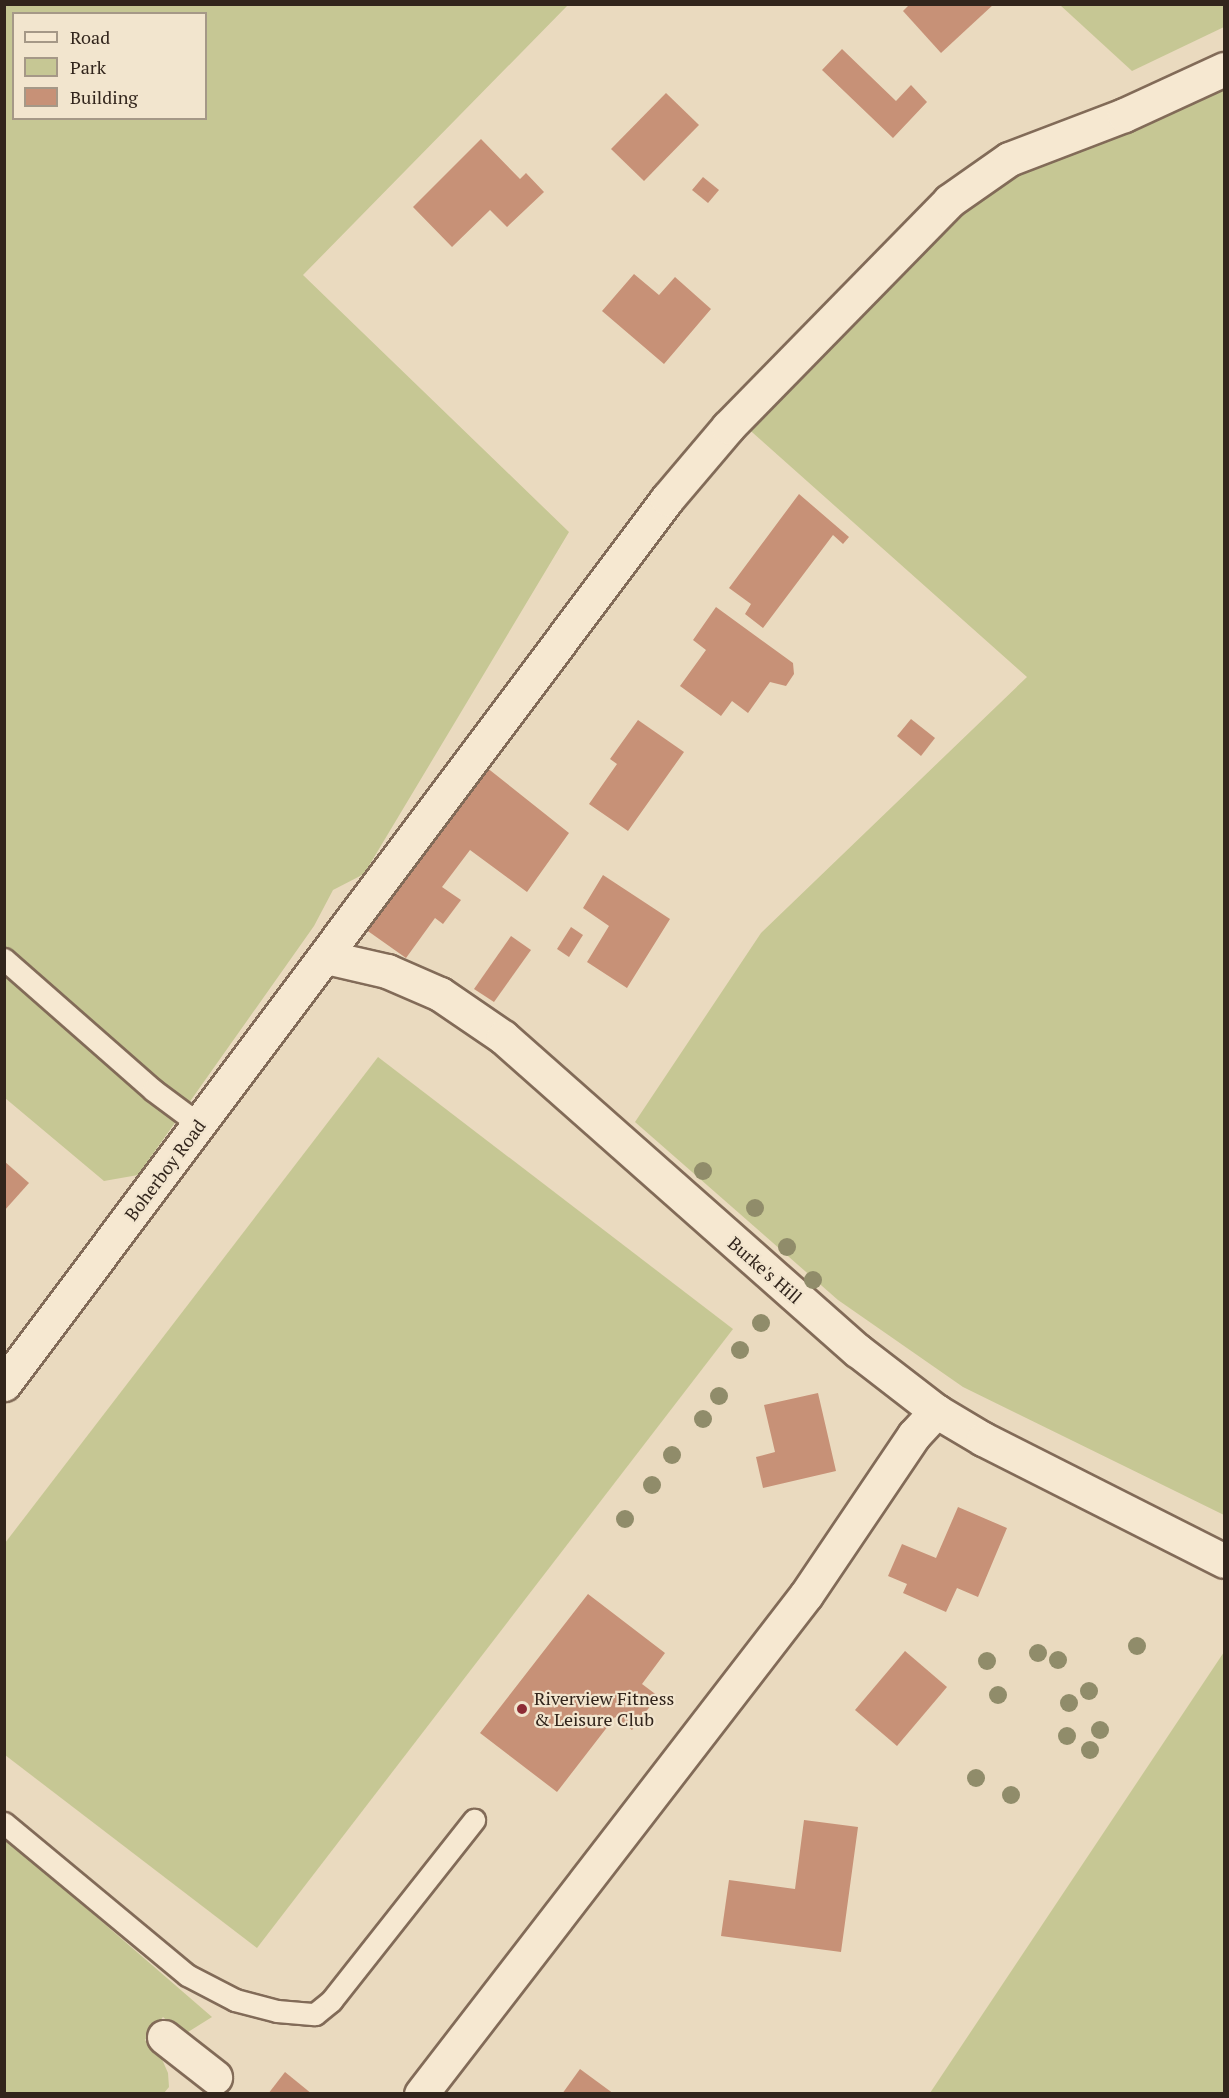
<!DOCTYPE html>
<html>
<head>
<meta charset="utf-8">
<style>
	body { margin:0 }
	#map { position:relative; width:1229px; height:2098px; overflow:hidden; background:#eadabf; font-family:"PT Serif",serif }
	div>[style] { position:absolute }
	.green>* { inset:0; background:#c6c794 }
	.building>* { inset:0; background:#c79177 }
	.roads { filter:drop-shadow(2px 0 #826b58) drop-shadow(-2px 0 #826b58) drop-shadow(0 2px #826b58) drop-shadow(0 -2px #826b58) }
	.service>* { height:21px; margin:-10.5px; padding:0 10.5px; transform-origin:10.5px; border-radius:10.5px; background:#f6e8d1 }
	.minor>* { height:33px; margin:-16.5px; padding:0 16.5px; transform-origin:16.5px; border-radius:16.5px; background:#f6e8d1 }
	.trees>* { width:18px; height:18px; margin:-9px; border-radius:50%; background:#908c6a }
	.dots>* { width:16px; height:16px; translate:-50% -50%; box-sizing:border-box; border:3px solid #f2e5ce; border-radius:50% }
	span { translate:-50% -50%; white-space:nowrap; text-align:center; line-height:1.15; -webkit-text-stroke:4.5px #f2e5ce; paint-order:stroke }
	.street-label { font-size:18px; color:#32251c }
	.poi-label { font-size:18px; color:#32251c }
	.left { translate:0 -50%; text-align:left }
	.frame { position:absolute; inset:0; border:6px solid #32251c; pointer-events:none }
	.legend { position:absolute; left:12px; top:12px; width:195px; height:108px; box-sizing:border-box; background:#f2e5ce; border:2px solid #a59887; margin:0; padding:8px 10px; list-style:none; font-size:18px; color:#32251c }
	.legend li { display:flex; align-items:center; gap:12px; height:30px }
	.legend b { width:30px; border:2px solid #a59887 }
</style>
</head>
<body>
<div id="map">
	<div class="green">
		<i style="clip-path:polygon(evenodd,4px 5px,568px 5px,303px 275px,569px 532px,364px 874px,333px 890px,314px 926px,138px 1175px,104px 1181px,5px 1098px,4px 5px,14px 14px,206px 14px,206px 118px,145px 119px,249px 222px,144px 118px,14px 118px,14px 14px)"></i>
		<i style="clip-path:polygon(1060px 5px,1224px 5px,1224px 27px,1132px 71px)"></i>
		<i style="clip-path:polygon(1224px 67px,1224px 1515px,963px 1387px,838px 1300px,635px 1122px,761px 933px,1027px 677px,744px 425px,989px 173px)"></i>
		<i style="clip-path:polygon(378px 1057px,733px 1329px,257px 1948px,5px 1755px,5px 1543px)"></i>
		<i style="clip-path:polygon(1224px 1652px,1224px 2093px,930px 2093px)"></i>
		<i style="clip-path:polygon(4px 1837px,212px 2017px,188px 2032px,175px 2028px,163px 2017px,145px 2040px,161px 2057px,168px 2073px,169px 2087px,164px 2093px,5px 2093px)"></i>
	</div>
	<div class="building">
		<i style="clip-path:polygon(910px 4px,994px 4px,941px 53px,903px 11px)"></i>
		<i style="clip-path:polygon(842px 49px,896px 101px,911px 85px,927px 102px,893px 138px,822px 70px)"></i>
		<i style="clip-path:polygon(666px 93px,699px 125px,644px 181px,611px 149px)"></i>
		<i style="clip-path:polygon(481px 139px,520px 179px,526px 173px,544px 192px,507px 227px,490px 210px,452px 247px,413px 207px)"></i>
		<i style="clip-path:polygon(703px 177px,719px 190px,708px 203px,692px 190px)"></i>
		<i style="clip-path:polygon(634px 274px,659px 295px,675px 277px,711px 309px,664px 364px,602px 311px)"></i>
		<i style="clip-path:polygon(799px 494px,849px 537px,843px 544px,833px 535px,763px 628px,745px 614px,751px 604px,729px 588px)"></i>
		<i style="clip-path:polygon(716px 607px,793px 663px,794px 674px,786px 686px,770px 682px,748px 713px,732px 701px,721px 716px,680px 686px,706px 650px,693px 640px)"></i>
		<i style="clip-path:polygon(911px 719px,935px 738px,921px 756px,897px 736px)"></i>
		<i style="clip-path:polygon(638px 720px,684px 752px,628px 831px,589px 804px,617px 764px,610px 759px)"></i>
		<i style="clip-path:polygon(486px 767px,569px 833px,527px 892px,470px 850px,442px 887px,461px 900px,443px 924px,435px 918px,406px 958px,365px 929px)"></i>
		<i style="clip-path:polygon(603px 875px,670px 919px,627px 988px,587px 962px,609px 926px,583px 908px)"></i>
		<i style="clip-path:polygon(571px 927px,583px 935px,569px 957px,557px 949px)"></i>
		<i style="clip-path:polygon(511px 936px,531px 950px,494px 1002px,474px 989px)"></i>
		<i style="clip-path:polygon(4px 1161px,29px 1183px,4px 1211px)"></i>
		<i style="clip-path:polygon(818px 1393px,836px 1471px,763px 1488px,756px 1457px,775px 1452px,764px 1405px)"></i>
		<i style="clip-path:polygon(958px 1507px,1007px 1528px,978px 1597px,957px 1588px,946px 1612px,903px 1593px,907px 1584px,888px 1576px,902px 1544px,936px 1558px)"></i>
		<i style="clip-path:polygon(588px 1594px,665px 1653px,642px 1684px,658px 1696px,632px 1730px,615px 1717px,557px 1792px,480px 1733px)"></i>
		<i style="clip-path:polygon(905px 1651px,947px 1687px,897px 1746px,855px 1710px)"></i>
		<i style="clip-path:polygon(804px 1820px,858px 1827px,841px 1952px,721px 1936px,729px 1880px,795px 1889px)"></i>
		<i style="clip-path:polygon(580px 2069px,614px 2094px,562px 2094px)"></i>
		<i style="clip-path:polygon(285px 2072px,312px 2094px,268px 2094px)"></i>
	</div>
	<div class="roads">
		<div class="service">
			<i style="left:4px;top:959px;width:198px;rotate:41.3deg"></i>
			<i style="left:153px;top:1090px;width:59px;rotate:36.7deg"></i>
			<i style="left:4px;top:1823px;width:238px;rotate:39.7deg"></i>
			<i style="left:187px;top:1975px;width:54px;rotate:27.5deg"></i>
			<i style="left:235px;top:2000px;width:43px;rotate:14.7deg"></i>
			<i style="left:277px;top:2011px;width:38px;rotate:5deg"></i>
			<i style="left:315px;top:2014px;width:21px;rotate:-39deg"></i>
			<i style="left:331px;top:2001px;width:231px;rotate:-51.7deg"></i>
		</div>
		<div class="minor">
			<i style="left:326px;top:957px;width:63px;rotate:12.9deg"></i>
			<i style="left:387px;top:971px;width:58px;rotate:23.5deg"></i>
			<i style="left:440px;top:994px;width:76px;rotate:34.3deg"></i>
			<i style="left:503px;top:1037px;width:473px;rotate:41.5deg"></i>
			<i style="left:857px;top:1350px;width:100px;rotate:37.7deg"></i>
			<i style="left:936px;top:1411px;width:55px;rotate:30.8deg"></i>
			<i style="left:983px;top:1439px;width:270px;rotate:26.8deg"></i>
			<i style="left:4px;top:1384px;width:1106px;rotate:-53.16deg"></i>
			<i style="left:667px;top:499px;width:94px;rotate:-49.7deg"></i>
			<i style="left:728px;top:427px;width:316px;rotate:-45.6deg"></i>
			<i style="left:949px;top:201px;width:73px;rotate:-35deg"></i>
			<i style="left:1009px;top:159px;width:123px;rotate:-20.9deg"></i>
			<i style="left:1124px;top:115px;width:110px;rotate:-24.7deg"></i>
			<i style="left:164px;top:2037px;width:65px;rotate:38.1deg"></i>
			<i style="left:421px;top:2094px;width:630px;rotate:-52.35deg"></i>
			<i style="left:806px;top:1595px;width:193px;rotate:-56deg"></i>
			<i style="left:914px;top:1435px;width:33px;rotate:-47deg"></i>
		</div>
	</div>
	<div class="trees">
		<i style="left:703px;top:1171px"></i>
		<i style="left:755px;top:1208px"></i>
		<i style="left:787px;top:1247px"></i>
		<i style="left:813px;top:1280px"></i>
		<i style="left:761px;top:1323px"></i>
		<i style="left:740px;top:1350px"></i>
		<i style="left:719px;top:1396px"></i>
		<i style="left:703px;top:1419px"></i>
		<i style="left:672px;top:1455px"></i>
		<i style="left:652px;top:1485px"></i>
		<i style="left:625px;top:1519px"></i>
		<i style="left:1137px;top:1646px"></i>
		<i style="left:1038px;top:1653px"></i>
		<i style="left:1058px;top:1660px"></i>
		<i style="left:987px;top:1661px"></i>
		<i style="left:1089px;top:1691px"></i>
		<i style="left:998px;top:1695px"></i>
		<i style="left:1069px;top:1703px"></i>
		<i style="left:1100px;top:1730px"></i>
		<i style="left:1067px;top:1736px"></i>
		<i style="left:1090px;top:1750px"></i>
		<i style="left:976px;top:1778px"></i>
		<i style="left:1011px;top:1795px"></i>
	</div>
	<div class="dots">
		<i style="left:522px;top:1709px;background:#8d2c35"></i>
	</div>
	<div class="street-label">
		<span style="left:165px;top:1170px;rotate:-53deg">Boherboy Road</span>
		<span style="left:765px;top:1270px;rotate:41deg">Burke's Hill</span>
	</div>
	<div class="poi-label">
		<span class="left" style="left:534px;top:1709px">Riverview Fitness<br>&amp; Leisure Club</span>
	</div>
	<div class="frame"></div>
	<ul class="legend">
	<li><b style="height:8px;background:#f6e8d1"></b>Road</li>
	<li><b style="height:16px;background:#c6c794"></b>Park</li>
	<li><b style="height:16px;background:#c79177"></b>Building</li>
	</ul>
</div>
</body>
</html>
